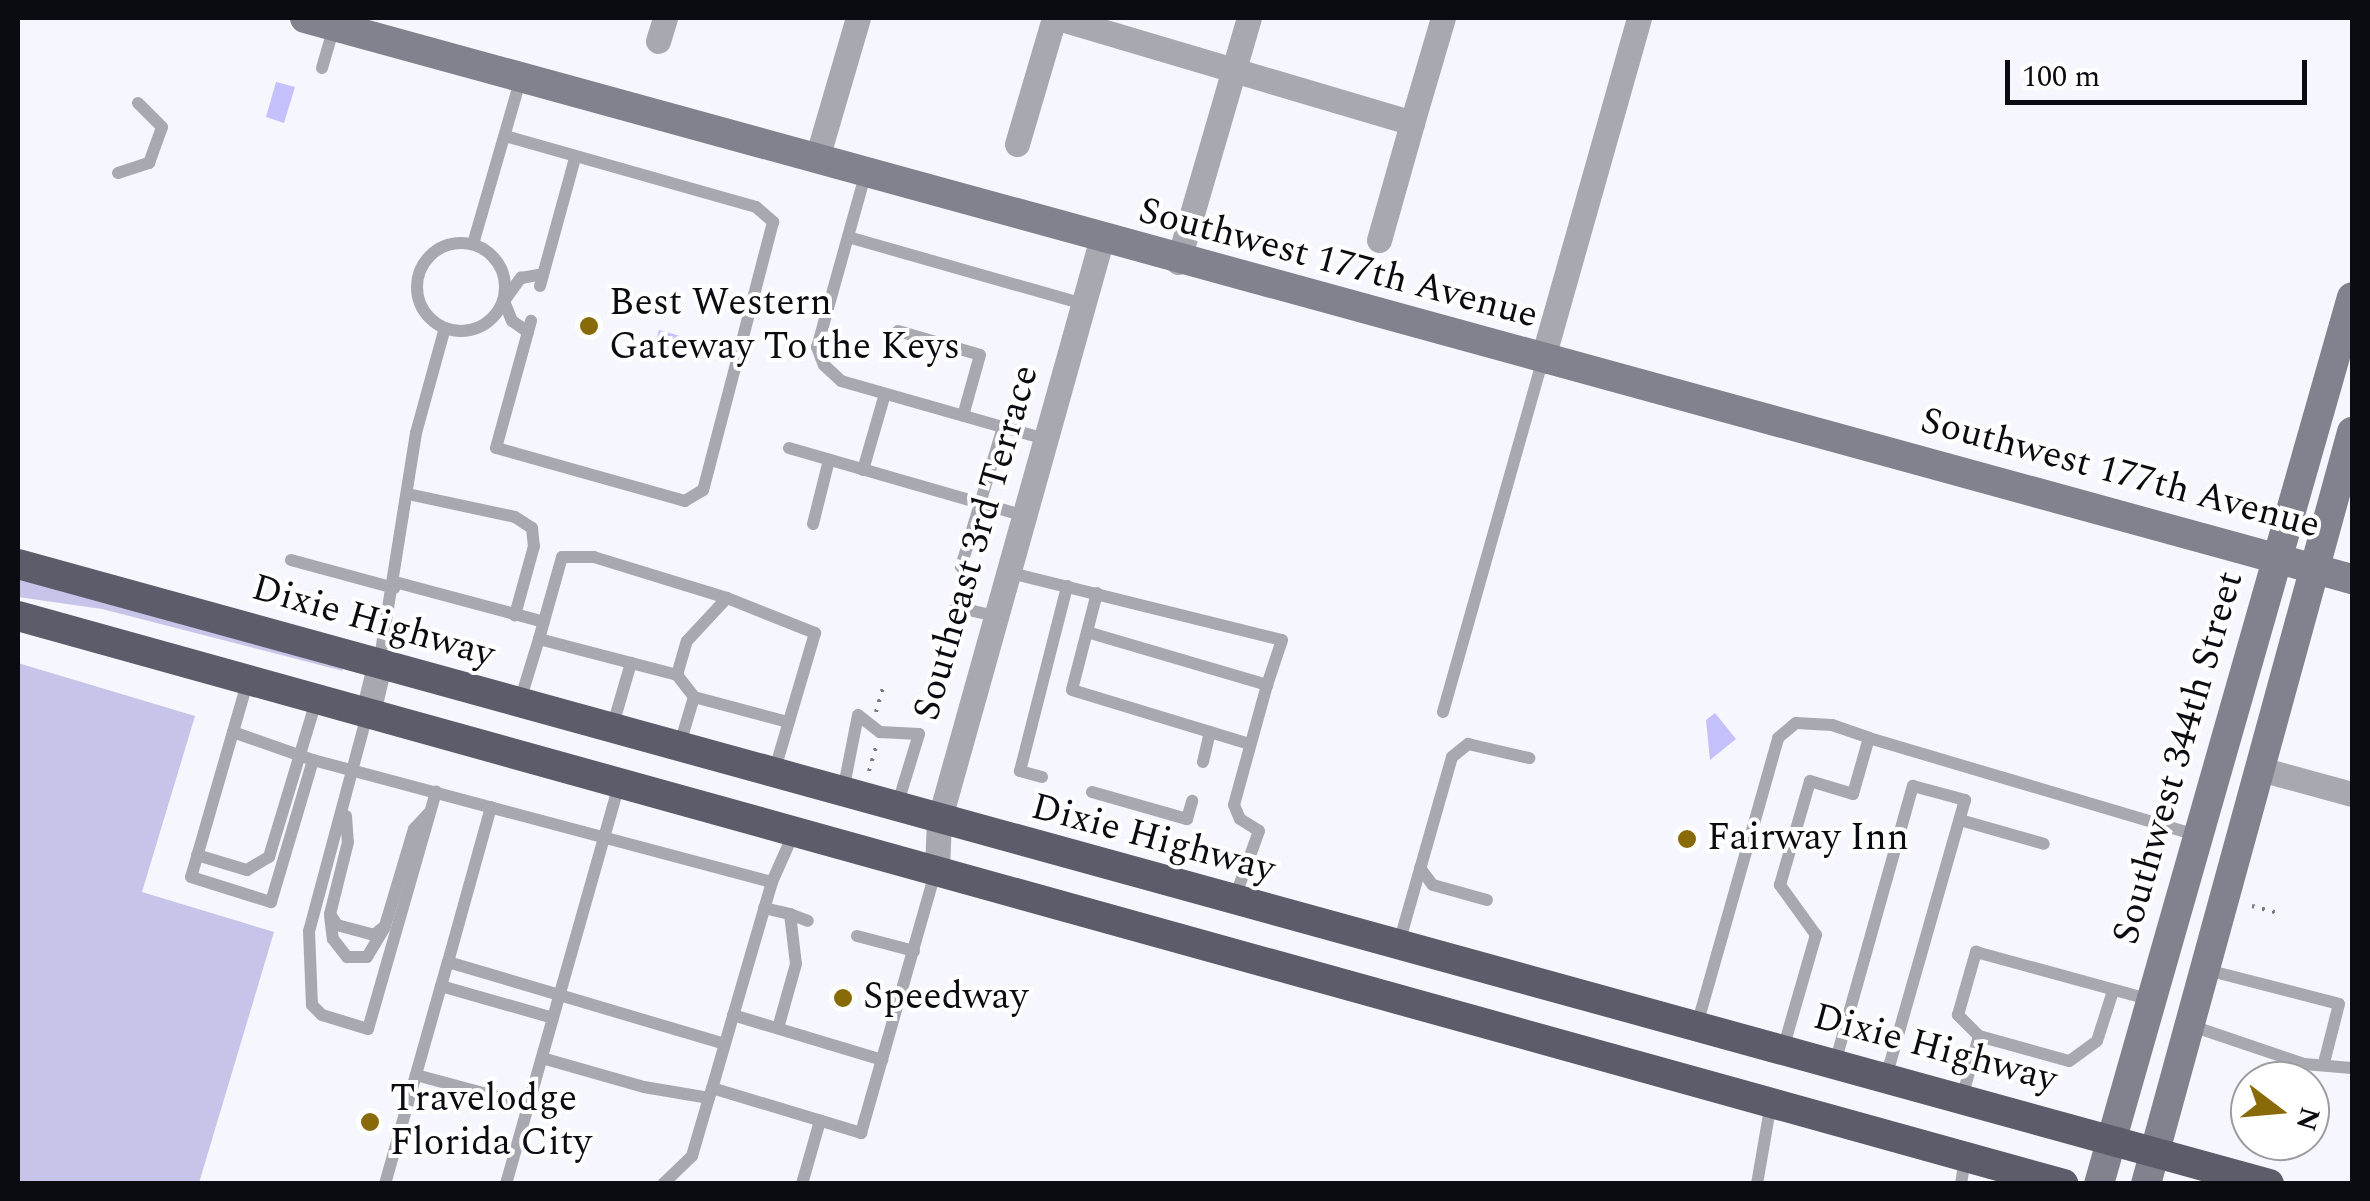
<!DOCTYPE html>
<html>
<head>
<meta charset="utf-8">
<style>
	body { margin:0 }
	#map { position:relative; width:2370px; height:1201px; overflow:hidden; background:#f6f6ff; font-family:Spectral,serif }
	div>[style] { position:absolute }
	.green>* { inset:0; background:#c6c5e9 }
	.water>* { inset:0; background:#c4c0fb }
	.path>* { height:4px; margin-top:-2px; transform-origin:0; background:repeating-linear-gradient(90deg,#7a7a82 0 2.5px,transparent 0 10.5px) }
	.service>* { height:12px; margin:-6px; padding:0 6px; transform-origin:6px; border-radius:6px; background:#a8a8b0 }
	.service>.ring { margin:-6px; padding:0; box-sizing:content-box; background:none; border:12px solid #a8a8b0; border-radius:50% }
	.minor>* { height:25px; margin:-12.5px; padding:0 12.5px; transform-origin:12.5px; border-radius:12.5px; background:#a8a8b0 }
	.secondary>* { height:30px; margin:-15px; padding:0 15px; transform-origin:15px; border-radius:15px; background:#82828e }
	.trunk>* { height:30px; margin:-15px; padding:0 15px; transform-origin:15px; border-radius:15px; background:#5c5c6a }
	.dots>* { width:28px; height:28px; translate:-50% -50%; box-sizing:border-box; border:5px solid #fff; border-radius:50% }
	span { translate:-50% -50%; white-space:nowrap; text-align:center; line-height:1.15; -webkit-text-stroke:8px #fff; paint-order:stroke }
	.street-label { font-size:38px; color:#0b0b12 }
	.poi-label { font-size:38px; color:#0b0b12 }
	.left { translate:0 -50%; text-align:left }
	.frame { position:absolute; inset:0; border:20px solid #0b0b12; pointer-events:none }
	.north { position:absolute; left:2230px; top:1061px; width:100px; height:100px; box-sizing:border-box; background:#fff; border:2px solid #9d9da0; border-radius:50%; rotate:106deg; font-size:28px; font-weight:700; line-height:40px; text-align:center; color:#0b0b12 }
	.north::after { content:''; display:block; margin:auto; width:35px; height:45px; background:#896a08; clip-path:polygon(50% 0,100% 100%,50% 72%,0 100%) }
	.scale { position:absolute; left:2005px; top:60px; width:302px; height:45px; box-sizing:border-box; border:5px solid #0b0b12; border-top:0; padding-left:12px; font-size:30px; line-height:35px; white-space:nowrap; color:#0b0b12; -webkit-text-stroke:8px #fff; paint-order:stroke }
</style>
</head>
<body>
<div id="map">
	<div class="green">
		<i style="clip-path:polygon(18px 577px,342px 669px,343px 671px,102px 609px,18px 597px)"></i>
		<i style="clip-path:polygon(18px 663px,195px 716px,142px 892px,274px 932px,199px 1183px,18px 1183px)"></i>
	</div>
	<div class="water">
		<i style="clip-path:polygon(276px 82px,295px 87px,284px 123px,266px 117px)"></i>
		<i style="clip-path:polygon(659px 330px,694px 340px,689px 358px,654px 348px)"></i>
		<i style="clip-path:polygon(1715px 713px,1736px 739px,1710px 760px,1706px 720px)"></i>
	</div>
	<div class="path">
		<i style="left:876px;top:712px;width:26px;rotate:-74deg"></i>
		<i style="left:869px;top:771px;width:25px;rotate:-74deg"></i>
		<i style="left:2252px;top:906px;width:30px;rotate:15deg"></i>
	</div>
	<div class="service">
		<i style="left:322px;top:68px;width:43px;rotate:-73.7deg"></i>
		<i style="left:505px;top:136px;width:261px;rotate:15.8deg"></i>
		<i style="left:756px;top:207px;width:23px;rotate:41deg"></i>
		<i style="left:773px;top:222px;width:277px;rotate:104.6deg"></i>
		<i style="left:703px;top:490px;width:21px;rotate:149deg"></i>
		<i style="left:685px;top:501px;width:196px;rotate:-164.3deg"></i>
		<i style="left:496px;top:448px;width:132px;rotate:-74.6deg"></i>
		<i style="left:866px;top:172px;width:182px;rotate:105.6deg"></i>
		<i style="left:817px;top:347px;width:19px;rotate:69deg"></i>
		<i style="left:824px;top:365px;width:23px;rotate:43deg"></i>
		<i style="left:841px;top:381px;width:168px;rotate:15.9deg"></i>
		<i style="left:118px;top:173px;width:33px;rotate:-18deg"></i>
		<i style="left:149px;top:163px;width:38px;rotate:-70deg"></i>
		<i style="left:162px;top:127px;width:34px;rotate:-135deg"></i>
		<i style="left:848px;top:237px;width:244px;rotate:15.9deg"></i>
		<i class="ring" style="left:417px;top:243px;width:76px;height:76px"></i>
		<i style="left:473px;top:244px;width:173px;rotate:-73.9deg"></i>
		<i style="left:540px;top:286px;width:133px;rotate:-74.7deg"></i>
		<i style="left:898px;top:331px;width:85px;rotate:16.3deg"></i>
		<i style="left:980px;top:355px;width:63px;rotate:105.6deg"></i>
		<i style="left:528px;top:332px;width:19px;rotate:-145deg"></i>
		<i style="left:512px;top:321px;width:22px;rotate:-112deg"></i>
		<i style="left:504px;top:301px;width:29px;rotate:-54deg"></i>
		<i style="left:521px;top:278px;width:22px;rotate:-10deg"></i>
		<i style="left:789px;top:448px;width:245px;rotate:16.1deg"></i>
		<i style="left:863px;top:470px;width:79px;rotate:-73.9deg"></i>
		<i style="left:408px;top:494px;width:109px;rotate:12.1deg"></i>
		<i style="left:515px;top:517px;width:20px;rotate:33deg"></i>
		<i style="left:532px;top:528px;width:18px;rotate:84deg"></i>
		<i style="left:534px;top:546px;width:72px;rotate:105.4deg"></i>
		<i style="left:813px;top:524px;width:66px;rotate:-76deg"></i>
		<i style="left:291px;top:560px;width:107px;rotate:15.2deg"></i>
		<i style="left:961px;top:567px;width:146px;rotate:-73.3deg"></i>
		<i style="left:1003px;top:427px;width:44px;rotate:15.9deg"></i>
		<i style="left:1007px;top:572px;width:283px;rotate:13.9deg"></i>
		<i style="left:1282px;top:640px;width:47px;rotate:108.4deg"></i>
		<i style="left:395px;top:582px;width:154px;rotate:15deg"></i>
		<i style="left:1097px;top:593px;width:100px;rotate:104.5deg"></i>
		<i style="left:1072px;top:690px;width:182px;rotate:16.9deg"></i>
		<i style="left:727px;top:598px;width:139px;rotate:-162.9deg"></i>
		<i style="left:594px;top:557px;width:32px;rotate:180deg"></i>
		<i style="left:562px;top:557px;width:85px;rotate:105.7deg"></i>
		<i style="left:539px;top:639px;width:143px;rotate:14.6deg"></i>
		<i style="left:677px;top:675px;width:35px;rotate:-74deg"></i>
		<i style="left:687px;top:641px;width:59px;rotate:-47.1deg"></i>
		<i style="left:727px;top:598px;width:95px;rotate:21.7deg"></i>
		<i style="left:815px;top:633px;width:145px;rotate:106.4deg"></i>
		<i style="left:956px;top:607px;width:40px;rotate:13deg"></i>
		<i style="left:1087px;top:632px;width:188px;rotate:16.4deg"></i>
		<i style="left:1267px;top:685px;width:124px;rotate:105.4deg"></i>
		<i style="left:1234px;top:805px;width:15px;rotate:67deg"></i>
		<i style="left:1240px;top:819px;width:22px;rotate:32deg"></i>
		<i style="left:1259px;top:831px;width:73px;rotate:109.9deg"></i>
		<i style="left:379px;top:664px;width:234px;rotate:-80.9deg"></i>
		<i style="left:416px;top:433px;width:109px;rotate:-74.6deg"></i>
		<i style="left:677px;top:675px;width:28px;rotate:52deg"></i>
		<i style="left:694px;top:697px;width:97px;rotate:14.9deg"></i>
		<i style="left:248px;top:680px;width:205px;rotate:106.1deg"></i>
		<i style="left:191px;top:877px;width:84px;rotate:17.4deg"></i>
		<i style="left:271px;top:902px;width:148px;rotate:-73.5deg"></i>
		<i style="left:519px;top:704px;width:68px;rotate:-72.9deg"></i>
		<i style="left:1443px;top:712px;width:365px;rotate:-74.2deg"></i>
		<i style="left:367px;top:715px;width:224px;rotate:105deg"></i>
		<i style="left:309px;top:931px;width:74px;rotate:87.7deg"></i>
		<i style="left:312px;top:1005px;width:14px;rotate:45deg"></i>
		<i style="left:322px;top:1015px;width:48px;rotate:16.9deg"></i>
		<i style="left:368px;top:1029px;width:247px;rotate:-74deg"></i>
		<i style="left:858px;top:715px;width:28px;rotate:38deg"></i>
		<i style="left:880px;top:732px;width:39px;rotate:3deg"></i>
		<i style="left:919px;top:734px;width:75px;rotate:107deg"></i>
		<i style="left:612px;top:728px;width:68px;rotate:-73.7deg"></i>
		<i style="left:233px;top:732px;width:85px;rotate:19.3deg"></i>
		<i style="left:313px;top:760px;width:475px;rotate:14.9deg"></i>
		<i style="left:772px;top:882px;width:215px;rotate:106.2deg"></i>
		<i style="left:679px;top:747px;width:52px;rotate:-73.3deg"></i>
		<i style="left:1203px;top:762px;width:31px;rotate:-77deg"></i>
		<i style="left:1042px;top:777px;width:23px;rotate:-165deg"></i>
		<i style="left:1020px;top:771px;width:191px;rotate:-75.7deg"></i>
		<i style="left:843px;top:791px;width:77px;rotate:-78.8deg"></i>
		<i style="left:1092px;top:792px;width:99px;rotate:15.9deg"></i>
		<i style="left:1187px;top:819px;width:19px;rotate:-74deg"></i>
		<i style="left:491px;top:807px;width:161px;rotate:105.5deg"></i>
		<i style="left:448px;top:962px;width:288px;rotate:16.5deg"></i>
		<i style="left:346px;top:816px;width:26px;rotate:86deg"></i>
		<i style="left:348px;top:842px;width:74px;rotate:104deg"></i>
		<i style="left:330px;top:914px;width:13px;rotate:58deg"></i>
		<i style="left:337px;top:925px;width:38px;rotate:15deg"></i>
		<i style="left:374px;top:935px;width:14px;rotate:-39deg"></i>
		<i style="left:385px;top:926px;width:101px;rotate:-73.4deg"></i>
		<i style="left:414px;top:829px;width:22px;rotate:-47deg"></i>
		<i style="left:1960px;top:820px;width:87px;rotate:15.9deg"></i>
		<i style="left:197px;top:855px;width:52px;rotate:16.7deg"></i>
		<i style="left:247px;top:870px;width:26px;rotate:-31deg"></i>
		<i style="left:269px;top:857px;width:163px;rotate:-73.2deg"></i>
		<i style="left:1420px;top:868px;width:21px;rotate:53deg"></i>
		<i style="left:1433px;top:885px;width:56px;rotate:15.5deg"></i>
		<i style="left:772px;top:882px;width:57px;rotate:-66.1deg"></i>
		<i style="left:764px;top:908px;width:27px;rotate:13deg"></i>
		<i style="left:790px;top:914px;width:50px;rotate:83.2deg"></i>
		<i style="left:796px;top:964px;width:66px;rotate:105.7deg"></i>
		<i style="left:790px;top:914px;width:19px;rotate:21deg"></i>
		<i style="left:330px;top:916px;width:23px;rotate:83deg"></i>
		<i style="left:333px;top:939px;width:23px;rotate:52deg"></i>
		<i style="left:347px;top:957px;width:20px"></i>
		<i style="left:367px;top:957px;width:33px;rotate:-59deg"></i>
		<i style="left:857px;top:936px;width:59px;rotate:14.7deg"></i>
		<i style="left:1399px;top:943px;width:193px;rotate:-74.1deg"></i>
		<i style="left:1452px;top:757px;width:21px;rotate:-39deg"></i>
		<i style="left:1468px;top:744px;width:63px;rotate:12.9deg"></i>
		<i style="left:2207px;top:970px;width:136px;rotate:14.4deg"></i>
		<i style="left:2339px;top:1004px;width:61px;rotate:104.3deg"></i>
		<i style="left:441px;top:986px;width:116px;rotate:15.9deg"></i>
		<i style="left:2113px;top:991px;width:52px;rotate:107.7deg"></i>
		<i style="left:2097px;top:1041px;width:34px;rotate:144deg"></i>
		<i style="left:2069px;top:1061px;width:93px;rotate:-164.5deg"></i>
		<i style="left:1979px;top:1036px;width:30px;rotate:-135deg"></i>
		<i style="left:1958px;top:1015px;width:66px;rotate:-74.1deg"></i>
		<i style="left:1976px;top:952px;width:181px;rotate:15.3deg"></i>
		<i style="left:733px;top:1015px;width:156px;rotate:16.8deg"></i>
		<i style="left:1697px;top:1025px;width:298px;rotate:-74.2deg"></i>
		<i style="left:1778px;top:738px;width:23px;rotate:-40deg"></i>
		<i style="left:1796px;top:723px;width:36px;rotate:3deg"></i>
		<i style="left:1832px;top:725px;width:39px;rotate:19deg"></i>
		<i style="left:2192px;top:1026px;width:118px;rotate:18.7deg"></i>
		<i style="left:2304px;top:1064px;width:48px;rotate:4.8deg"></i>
		<i style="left:1783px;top:1049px;width:119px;rotate:-73.9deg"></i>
		<i style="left:1816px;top:935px;width:62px;rotate:-125.8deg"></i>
		<i style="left:1780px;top:885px;width:108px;rotate:-73.9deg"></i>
		<i style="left:1810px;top:781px;width:45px;rotate:16.8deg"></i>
		<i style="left:1853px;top:794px;width:58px;rotate:-74.1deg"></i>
		<i style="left:1869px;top:738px;width:342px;rotate:16.5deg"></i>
		<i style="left:542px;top:1058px;width:106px;rotate:15.9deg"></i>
		<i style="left:644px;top:1087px;width:66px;rotate:9.6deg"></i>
		<i style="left:709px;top:1098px;width:10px;rotate:-73deg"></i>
		<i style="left:712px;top:1088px;width:156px;rotate:16.8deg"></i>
		<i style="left:861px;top:1133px;width:273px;rotate:-74.1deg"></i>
		<i style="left:1835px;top:1063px;width:288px;rotate:-74.3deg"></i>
		<i style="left:1913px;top:786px;width:54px;rotate:15.1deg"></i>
		<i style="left:1965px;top:800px;width:288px;rotate:105.9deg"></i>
		<i style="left:416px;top:1075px;width:116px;rotate:15deg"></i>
		<i style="left:1962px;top:1098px;width:64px;rotate:-74.7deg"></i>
		<i style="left:385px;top:1184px;width:231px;rotate:-74.2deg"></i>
		<i style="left:506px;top:1184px;width:418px;rotate:-74.2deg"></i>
		<i style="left:663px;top:1184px;width:40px;rotate:-44deg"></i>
		<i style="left:692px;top:1156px;width:60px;rotate:-73.7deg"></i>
		<i style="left:802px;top:1184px;width:66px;rotate:-74.1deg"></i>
		<i style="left:1757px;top:1184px;width:82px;rotate:-80.2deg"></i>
		<i style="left:1961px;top:1184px;width:26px;rotate:-81deg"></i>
	</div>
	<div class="minor">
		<i style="left:1058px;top:18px;width:369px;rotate:16.5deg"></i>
		<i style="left:1412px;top:123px;width:109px;rotate:-73.6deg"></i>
		<i style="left:658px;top:41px;width:24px;rotate:-73deg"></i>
		<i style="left:1017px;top:144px;width:131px;rotate:-73.6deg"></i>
		<i style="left:817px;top:158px;width:146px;rotate:-73.7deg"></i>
		<i style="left:1379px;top:240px;width:122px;rotate:-74.2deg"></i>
		<i style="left:1178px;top:262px;width:254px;rotate:-73.8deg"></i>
		<i style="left:1542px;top:361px;width:356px;rotate:-74.2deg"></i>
		<i style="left:368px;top:712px;width:47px;rotate:-76.6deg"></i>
		<i style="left:2264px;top:770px;width:91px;rotate:15.3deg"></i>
		<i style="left:937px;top:868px;width:47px;rotate:-87.6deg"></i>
		<i style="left:939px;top:821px;width:602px;rotate:-74.39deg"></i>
	</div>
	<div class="secondary">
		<i style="left:305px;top:18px;width:2122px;rotate:15.33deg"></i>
		<i style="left:2099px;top:1184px;width:922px;rotate:-74.08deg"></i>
		<i style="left:2146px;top:1184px;width:780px;rotate:-74.68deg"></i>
	</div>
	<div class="trunk">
		<i style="left:18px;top:564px;width:2335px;rotate:15.4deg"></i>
		<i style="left:18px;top:616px;width:2123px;rotate:15.52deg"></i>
	</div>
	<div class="dots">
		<i style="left:589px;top:326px;background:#896a08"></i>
		<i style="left:1687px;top:839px;background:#896a08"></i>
		<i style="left:843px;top:998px;background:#896a08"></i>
		<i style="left:370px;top:1122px;background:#896a08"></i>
	</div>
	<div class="street-label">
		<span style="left:1338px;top:264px;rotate:15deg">Southwest 177th Avenue</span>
		<span style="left:2120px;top:474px;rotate:15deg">Southwest 177th Avenue</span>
		<span style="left:977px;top:543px;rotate:-74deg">Southeast 3rd Terrace</span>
		<span style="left:373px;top:622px;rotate:16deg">Dixie Highway</span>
		<span style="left:2179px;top:758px;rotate:-74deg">Southwest 344th Street</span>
		<span style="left:1153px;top:839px;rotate:15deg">Dixie Highway</span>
		<span style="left:1935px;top:1049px;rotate:15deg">Dixie Highway</span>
	</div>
	<div class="poi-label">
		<span class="left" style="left:609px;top:326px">Best Western<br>Gateway To the Keys</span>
		<span class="left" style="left:1707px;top:839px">Fairway Inn</span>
		<span class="left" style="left:863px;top:998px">Speedway</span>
		<span class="left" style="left:390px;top:1122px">Travelodge<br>Florida City</span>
	</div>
	<div class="frame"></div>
	<div class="north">N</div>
	<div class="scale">100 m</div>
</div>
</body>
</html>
